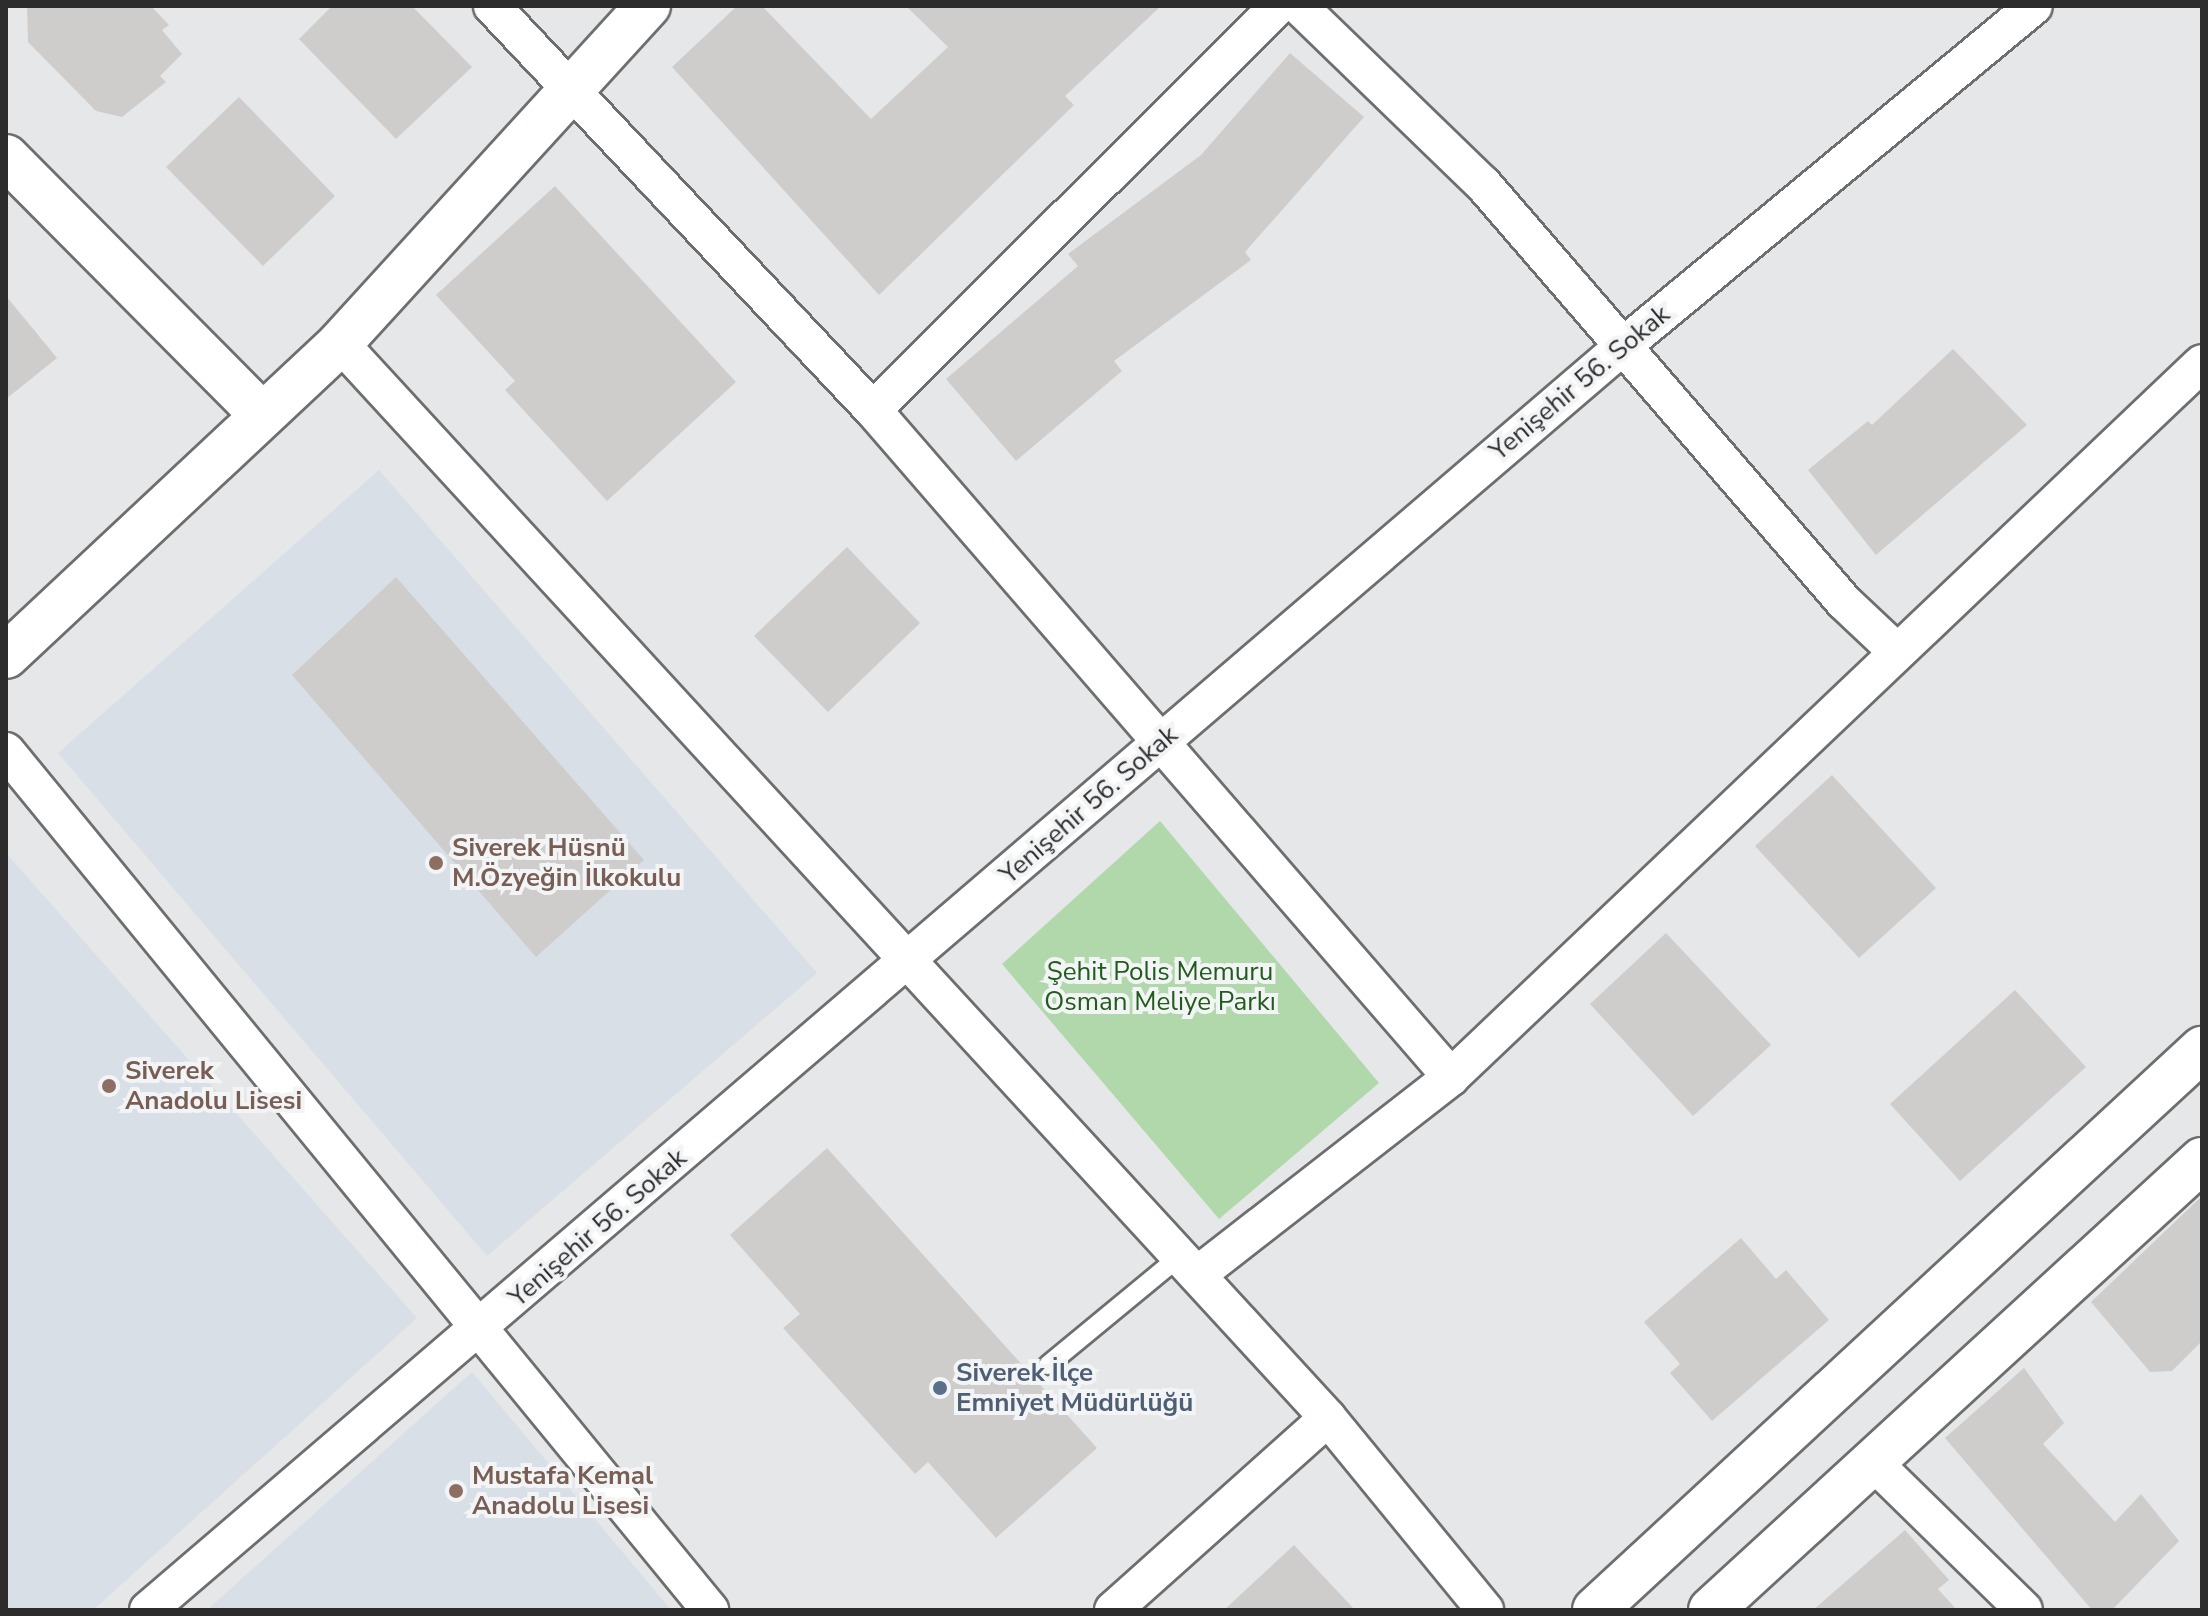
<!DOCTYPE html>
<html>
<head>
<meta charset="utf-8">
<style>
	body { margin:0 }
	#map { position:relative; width:2208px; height:1616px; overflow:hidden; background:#e6e7e8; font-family:"Nunito Sans",sans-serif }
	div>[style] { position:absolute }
	.built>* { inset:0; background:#d9dfe7 }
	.green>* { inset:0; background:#b0d8ab }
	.building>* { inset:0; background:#cfcdcc }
	.roads { filter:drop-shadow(2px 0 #6d6e6f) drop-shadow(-2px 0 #6d6e6f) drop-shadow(0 2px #6d6e6f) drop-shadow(0 -2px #6d6e6f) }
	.lane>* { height:18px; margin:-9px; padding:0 9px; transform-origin:9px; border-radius:9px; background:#fff }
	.street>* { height:36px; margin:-18px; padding:0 18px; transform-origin:18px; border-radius:18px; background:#fff }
	.secondary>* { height:44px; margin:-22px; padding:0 22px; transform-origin:22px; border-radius:22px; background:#fff }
	.dots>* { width:22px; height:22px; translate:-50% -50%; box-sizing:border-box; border:4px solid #f3f4f5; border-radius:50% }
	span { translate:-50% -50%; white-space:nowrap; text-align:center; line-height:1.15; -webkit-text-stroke:8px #f3f4f5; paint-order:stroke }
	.street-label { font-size:26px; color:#2c2c2d }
	.education-label { font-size:26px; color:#785e54; font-weight:700 }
	.left { translate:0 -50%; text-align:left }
	.park-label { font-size:26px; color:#205c1b }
	.service-label { font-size:26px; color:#4e5e75; font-weight:700 }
	.frame { position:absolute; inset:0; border:8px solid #2c2c2d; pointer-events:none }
</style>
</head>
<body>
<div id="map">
	<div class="built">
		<i style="clip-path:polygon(379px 470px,817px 973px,487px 1256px,58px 753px)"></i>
		<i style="clip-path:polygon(6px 853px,417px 1318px,93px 1610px,6px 1610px)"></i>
		<i style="clip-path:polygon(472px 1372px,671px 1610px,207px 1610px)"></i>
	</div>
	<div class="green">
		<i style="clip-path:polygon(1160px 821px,1379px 1083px,1219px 1219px,1002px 964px)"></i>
	</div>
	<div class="building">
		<i style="clip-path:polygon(27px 6px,151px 6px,169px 25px,162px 30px,182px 54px,160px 76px,166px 82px,122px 117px,96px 111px,28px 42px)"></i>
		<i style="clip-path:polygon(332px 6px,412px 6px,472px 67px,396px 139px,299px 39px)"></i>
		<i style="clip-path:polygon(737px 6px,762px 6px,871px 119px,948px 47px,906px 6px,1161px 6px,1065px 96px,1074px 105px,879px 295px,672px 67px)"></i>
		<i style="clip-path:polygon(1290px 53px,1364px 117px,1245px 252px,1251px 260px,1114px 361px,1122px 371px,1016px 461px,946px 379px,1078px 266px,1068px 254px,1201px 155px)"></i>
		<i style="clip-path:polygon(239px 97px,335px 196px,263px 266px,166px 167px)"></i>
		<i style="clip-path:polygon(555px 186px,736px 382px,607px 501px,505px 390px,515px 381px,436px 295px)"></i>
		<i style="clip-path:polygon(6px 296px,57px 358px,6px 399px)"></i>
		<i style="clip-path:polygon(1953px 349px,2027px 425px,1876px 555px,1808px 470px,1868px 421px,1872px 425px)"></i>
		<i style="clip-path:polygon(847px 547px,920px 623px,828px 712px,754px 636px)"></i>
		<i style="clip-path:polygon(396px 577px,644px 860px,536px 957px,292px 675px)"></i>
		<i style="clip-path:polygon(1832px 775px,1936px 888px,1859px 958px,1755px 846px)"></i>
		<i style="clip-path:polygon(1666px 933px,1771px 1045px,1693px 1116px,1590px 1004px)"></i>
		<i style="clip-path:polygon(2015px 990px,2086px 1067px,1960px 1181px,1890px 1104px)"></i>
		<i style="clip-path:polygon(827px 1148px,1097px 1448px,996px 1538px,928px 1462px,915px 1474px,783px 1328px,800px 1314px,730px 1235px)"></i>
		<i style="clip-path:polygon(2202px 1196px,2202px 1341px,2172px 1371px,2150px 1372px,2091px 1302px)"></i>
		<i style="clip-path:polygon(1741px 1238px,1776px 1279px,1786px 1270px,1829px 1320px,1712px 1421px,1670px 1373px,1680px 1364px,1644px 1322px)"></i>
		<i style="clip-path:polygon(2024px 1368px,2064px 1423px,2043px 1444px,2115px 1522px,2141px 1494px,2179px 1541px,2112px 1610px,2092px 1610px,1945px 1438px)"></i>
		<i style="clip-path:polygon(1905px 1530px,1949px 1580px,1938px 1589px,1957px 1610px,1813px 1610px)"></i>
		<i style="clip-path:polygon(1294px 1545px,1355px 1610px,1224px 1610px)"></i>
	</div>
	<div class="roads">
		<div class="lane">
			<i style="left:1048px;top:1365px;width:171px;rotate:-39.5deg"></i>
		</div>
		<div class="street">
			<i style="left:492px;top:6px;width:555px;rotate:46.68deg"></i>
			<i style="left:873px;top:410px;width:883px;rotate:49.09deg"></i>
			<i style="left:1299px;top:6px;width:256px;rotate:44.1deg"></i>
			<i style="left:1483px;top:184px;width:552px;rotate:49.18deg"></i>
			<i style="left:1844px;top:602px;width:71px;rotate:43.3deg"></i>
			<i style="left:340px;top:343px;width:1460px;rotate:47.41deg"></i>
			<i style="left:1328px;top:1418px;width:248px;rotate:50.7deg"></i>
			<i style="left:873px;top:410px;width:572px;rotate:-44.93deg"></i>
			<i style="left:6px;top:751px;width:1111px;rotate:50.66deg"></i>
			<i style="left:1197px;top:1275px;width:322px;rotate:-37.9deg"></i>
			<i style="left:1451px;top:1077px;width:1036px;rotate:-43.55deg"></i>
			<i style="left:1873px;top:1462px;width:211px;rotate:44.4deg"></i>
			<i style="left:148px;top:1610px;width:1943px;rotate:-40.59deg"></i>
			<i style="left:1623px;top:346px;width:533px;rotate:-39.6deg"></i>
			<i style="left:1113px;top:1610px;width:288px;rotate:-41.8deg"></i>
		</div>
		<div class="secondary">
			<i style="left:6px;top:157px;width:362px;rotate:45.2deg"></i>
			<i style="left:6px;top:656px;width:458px;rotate:-43.1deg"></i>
			<i style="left:340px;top:343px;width:457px;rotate:-47.6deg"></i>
			<i style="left:1595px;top:1610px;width:827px;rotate:-42.74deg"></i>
			<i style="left:1711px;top:1610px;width:666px;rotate:-42.51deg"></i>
		</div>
	</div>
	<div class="dots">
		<i style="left:436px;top:863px;background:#8d6e63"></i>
		<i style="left:109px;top:1086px;background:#8d6e63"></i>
		<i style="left:940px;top:1388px;background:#5c6f8a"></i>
		<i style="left:456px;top:1491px;background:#8d6e63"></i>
	</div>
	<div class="street-label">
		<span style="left:1580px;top:383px;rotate:-40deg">Yenişehir 56. Sokak</span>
		<span style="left:1089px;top:805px;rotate:-41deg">Yenişehir 56. Sokak</span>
		<span style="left:598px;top:1228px;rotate:-41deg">Yenişehir 56. Sokak</span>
	</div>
	<div class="education-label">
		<span class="left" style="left:452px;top:863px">Siverek Hüsnü<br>M.Özyeğin İlkokulu</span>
		<span class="left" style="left:125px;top:1086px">Siverek<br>Anadolu Lisesi</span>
		<span class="left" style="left:472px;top:1491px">Mustafa Kemal<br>Anadolu Lisesi</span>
	</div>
	<div class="park-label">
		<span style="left:1160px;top:987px">Şehit Polis Memuru<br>Osman Meliye Parkı</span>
	</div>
	<div class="service-label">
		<span class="left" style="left:956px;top:1388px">Siverek İlçe<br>Emniyet Müdürlüğü</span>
	</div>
	<div class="frame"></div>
</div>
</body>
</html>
